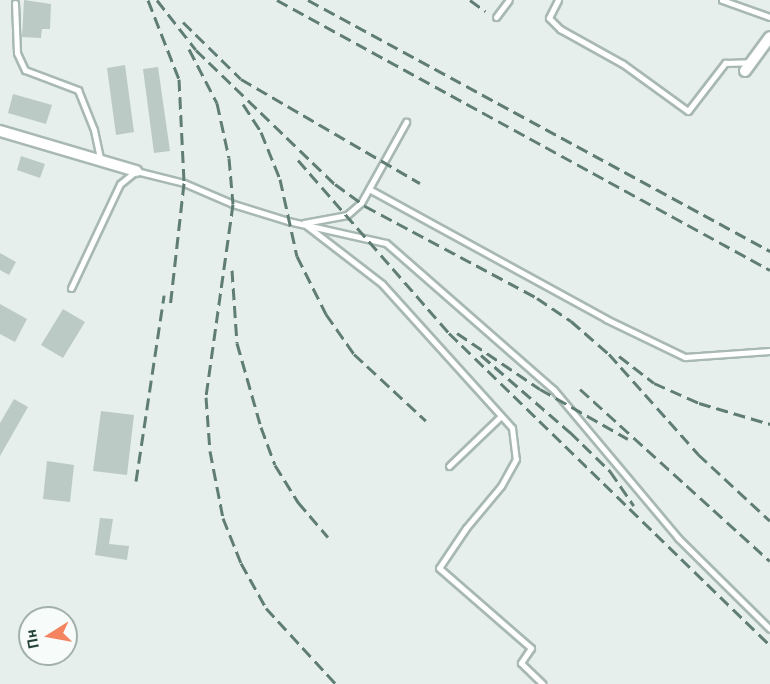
<!DOCTYPE html>
<html>
<head>
<meta charset="utf-8">
<style>
	body { margin:0 }
	#map { position:relative; width:770px; height:684px; overflow:hidden; background:#e6efeb; font-family:"Alegreya Sans",sans-serif }
	div>[style] { position:absolute }
	.building>* { inset:0; background:#bbcac4 }
	.roads { filter:drop-shadow(2px 0 #a8b8b2) drop-shadow(-2px 0 #a8b8b2) drop-shadow(0 2px #a8b8b2) drop-shadow(0 -2px #a8b8b2) }
	.lane>* { height:5px; margin:-2.5px; padding:0 2.5px; transform-origin:2.5px; border-radius:2.5px; background:#fff }
	.street>* { height:10px; margin:-5px; padding:0 5px; transform-origin:5px; border-radius:5px; background:#fff }
	.rail>* { height:3px; margin-top:-1.5px; transform-origin:0; background:repeating-linear-gradient(90deg,#5f7d75 0 12px,transparent 0 18px) }
	span { translate:-50% -50%; white-space:nowrap; text-align:center; line-height:1.15; -webkit-text-stroke:6px #f7fbf9; paint-order:stroke }
	.north { position:absolute; left:18px; top:606px; width:60px; height:60px; box-sizing:border-box; background:#f7fbf9; border:2px solid #a3b1ad; border-radius:50%; rotate:259deg; font-size:16px; font-weight:700; line-height:24px; text-align:center; color:#24423a }
	.north::after { content:''; display:block; margin:auto; width:21px; height:27px; background:#f4845f; clip-path:polygon(50% 0,100% 100%,50% 72%,0 100%) }
</style>
</head>
<body>
<div id="map">
	<div class="building">
		<i style="clip-path:polygon(24px 0,51px 4px,50px 29px,42px 29px,41px 38px,22px 37px)"></i>
		<i style="clip-path:polygon(125px 65px,134px 132px,116px 135px,107px 68px)"></i>
		<i style="clip-path:polygon(158px 67px,170px 151px,154px 153px,143px 69px)"></i>
		<i style="clip-path:polygon(13px 94px,52px 105px,46px 124px,8px 113px)"></i>
		<i style="clip-path:polygon(21px 156px,45px 164px,40px 178px,17px 170px)"></i>
		<i style="clip-path:polygon(0 253px,16px 262px,9px 275px,0 270px)"></i>
		<i style="clip-path:polygon(0 304px,27px 319px,15px 342px,0 334px)"></i>
		<i style="clip-path:polygon(63px 309px,85px 322px,63px 358px,41px 345px)"></i>
		<i style="clip-path:polygon(14px 399px,28px 407px,0 456px,0 423px)"></i>
		<i style="clip-path:polygon(101px 411px,134px 415px,127px 475px,93px 471px)"></i>
		<i style="clip-path:polygon(47px 461px,74px 465px,70px 502px,43px 499px)"></i>
		<i style="clip-path:polygon(100px 518px,113px 519px,109px 544px,129px 546px,127px 560px,95px 555px)"></i>
	</div>
	<div class="roads">
		<div class="lane">
			<i style="left:558px;top:0;width:20px;rotate:117deg"></i>
			<i style="left:549px;top:18px;width:16px;rotate:45deg"></i>
			<i style="left:560px;top:29px;width:72px;rotate:29.1deg"></i>
			<i style="left:623px;top:64px;width:80px;rotate:35.9deg"></i>
			<i style="left:688px;top:111px;width:61px;rotate:-52.4deg"></i>
			<i style="left:725px;top:63px;width:25px;rotate:-2deg"></i>
			<i style="left:722px;top:0;width:51px;rotate:19.5deg"></i>
			<i style="left:15px;top:3px;width:50px;rotate:87.7deg"></i>
			<i style="left:17px;top:53px;width:19px;rotate:65deg"></i>
			<i style="left:25px;top:70px;width:57px;rotate:20.7deg"></i>
			<i style="left:78px;top:90px;width:43px;rotate:68.2deg"></i>
			<i style="left:94px;top:130px;width:30px;rotate:78deg"></i>
			<i style="left:496px;top:17px;width:21px;rotate:-53deg"></i>
			<i style="left:369px;top:189px;width:270px;rotate:28.7deg"></i>
			<i style="left:606px;top:319px;width:88px;rotate:25.7deg"></i>
			<i style="left:685px;top:357px;width:85px;rotate:-4deg"></i>
			<i style="left:304px;top:223px;width:44px;rotate:-10.5deg"></i>
			<i style="left:347px;top:215px;width:18px;rotate:-41deg"></i>
			<i style="left:361px;top:203px;width:93px;rotate:-60.9deg"></i>
			<i style="left:307px;top:226px;width:95px;rotate:37.7deg"></i>
			<i style="left:382px;top:284px;width:194px;rotate:47.9deg"></i>
			<i style="left:512px;top:428px;width:31px;rotate:83deg"></i>
			<i style="left:516px;top:459px;width:31px;rotate:119deg"></i>
			<i style="left:501px;top:486px;width:55px;rotate:129.8deg"></i>
			<i style="left:466px;top:528px;width:48px;rotate:124deg"></i>
			<i style="left:439px;top:568px;width:122px;rotate:41deg"></i>
			<i style="left:531px;top:648px;width:18px;rotate:124deg"></i>
			<i style="left:521px;top:663px;width:30px;rotate:44deg"></i>
			<i style="left:71px;top:288px;width:115px;rotate:-64.8deg"></i>
			<i style="left:120px;top:184px;width:21px;rotate:-39deg"></i>
			<i style="left:136px;top:171px;width:49px;rotate:14deg"></i>
			<i style="left:184px;top:183px;width:53px;rotate:23.2deg"></i>
			<i style="left:233px;top:204px;width:58px;rotate:17.2deg"></i>
			<i style="left:288px;top:221px;width:100px;rotate:12.7deg"></i>
			<i style="left:386px;top:243px;width:223px;rotate:41.2deg"></i>
			<i style="left:554px;top:390px;width:193px;rotate:50deg"></i>
			<i style="left:678px;top:538px;width:129px;rotate:44.7deg"></i>
			<i style="left:449px;top:466px;width:72px;rotate:-43.9deg"></i>
		</div>
		<div class="street">
			<i style="left:745px;top:71px;width:42px;rotate:-53.7deg"></i>
			<i style="left:0;top:131px;width:142px;rotate:16.4deg"></i>
		</div>
	</div>
	<div class="rail">
		<i style="left:148px;top:0;width:85px;rotate:68.6deg"></i>
		<i style="left:179px;top:79px;width:104px;rotate:87.2deg"></i>
		<i style="left:184px;top:183px;width:125px;rotate:96.4deg"></i>
		<i style="left:157px;top:0;width:63px;rotate:52deg"></i>
		<i style="left:196px;top:50px;width:193px;rotate:44deg"></i>
		<i style="left:335px;top:184px;width:37px;rotate:36deg"></i>
		<i style="left:365px;top:206px;width:195px;rotate:28.1deg"></i>
		<i style="left:537px;top:298px;width:41px;rotate:34.1deg"></i>
		<i style="left:571px;top:321px;width:50px;rotate:41deg"></i>
		<i style="left:609px;top:354px;width:134px;rotate:48.3deg"></i>
		<i style="left:698px;top:454px;width:98px;rotate:42.9deg"></i>
		<i style="left:277px;top:0;width:562px;rotate:28.71deg"></i>
		<i style="left:308px;top:0;width:526px;rotate:28.51deg"></i>
		<i style="left:470px;top:0;width:19px;rotate:36deg"></i>
		<i style="left:183px;top:22px;width:81px;rotate:44.5deg"></i>
		<i style="left:241px;top:79px;width:207px;rotate:30.2deg"></i>
		<i style="left:189px;top:49px;width:61px;rotate:62.6deg"></i>
		<i style="left:217px;top:103px;width:56px;rotate:77.7deg"></i>
		<i style="left:229px;top:158px;width:46px;rotate:85deg"></i>
		<i style="left:233px;top:204px;width:195px;rotate:98deg"></i>
		<i style="left:206px;top:397px;width:54px;rotate:85.8deg"></i>
		<i style="left:210px;top:451px;width:68px;rotate:79deg"></i>
		<i style="left:223px;top:518px;width:48px;rotate:68.2deg"></i>
		<i style="left:241px;top:563px;width:51px;rotate:60.9deg"></i>
		<i style="left:266px;top:608px;width:103px;rotate:47.4deg"></i>
		<i style="left:243px;top:104px;width:33px;rotate:57deg"></i>
		<i style="left:261px;top:132px;width:51px;rotate:68deg"></i>
		<i style="left:280px;top:179px;width:79px;rotate:77.6deg"></i>
		<i style="left:297px;top:256px;width:65px;rotate:63.4deg"></i>
		<i style="left:326px;top:314px;width:49px;rotate:55deg"></i>
		<i style="left:354px;top:354px;width:98px;rotate:42.9deg"></i>
		<i style="left:298px;top:160px;width:230px;rotate:48.9deg"></i>
		<i style="left:449px;top:333px;width:448px;rotate:44.2deg"></i>
		<i style="left:232px;top:270px;width:73px;rotate:86.1deg"></i>
		<i style="left:237px;top:343px;width:87px;rotate:74.1deg"></i>
		<i style="left:261px;top:427px;width:40px;rotate:69.8deg"></i>
		<i style="left:275px;top:465px;width:44px;rotate:58.1deg"></i>
		<i style="left:298px;top:502px;width:46px;rotate:49.4deg"></i>
		<i style="left:457px;top:333px;width:100px;rotate:34deg"></i>
		<i style="left:540px;top:389px;width:101px;rotate:29.6deg"></i>
		<i style="left:481px;top:355px;width:118px;rotate:40.9deg"></i>
		<i style="left:570px;top:432px;width:56px;rotate:44.3deg"></i>
		<i style="left:610px;top:471px;width:42px;rotate:55.6deg"></i>
		<i style="left:619px;top:356px;width:44px;rotate:37.6deg"></i>
		<i style="left:654px;top:383px;width:49px;rotate:24deg"></i>
		<i style="left:699px;top:403px;width:74px;rotate:16.5deg"></i>
		<i style="left:580px;top:389px;width:256px;rotate:42.2deg"></i>
		<i style="left:136px;top:481px;width:188px;rotate:-81.4deg"></i>
	</div>
	<div class="north">Пн</div>
</div>
</body>
</html>
